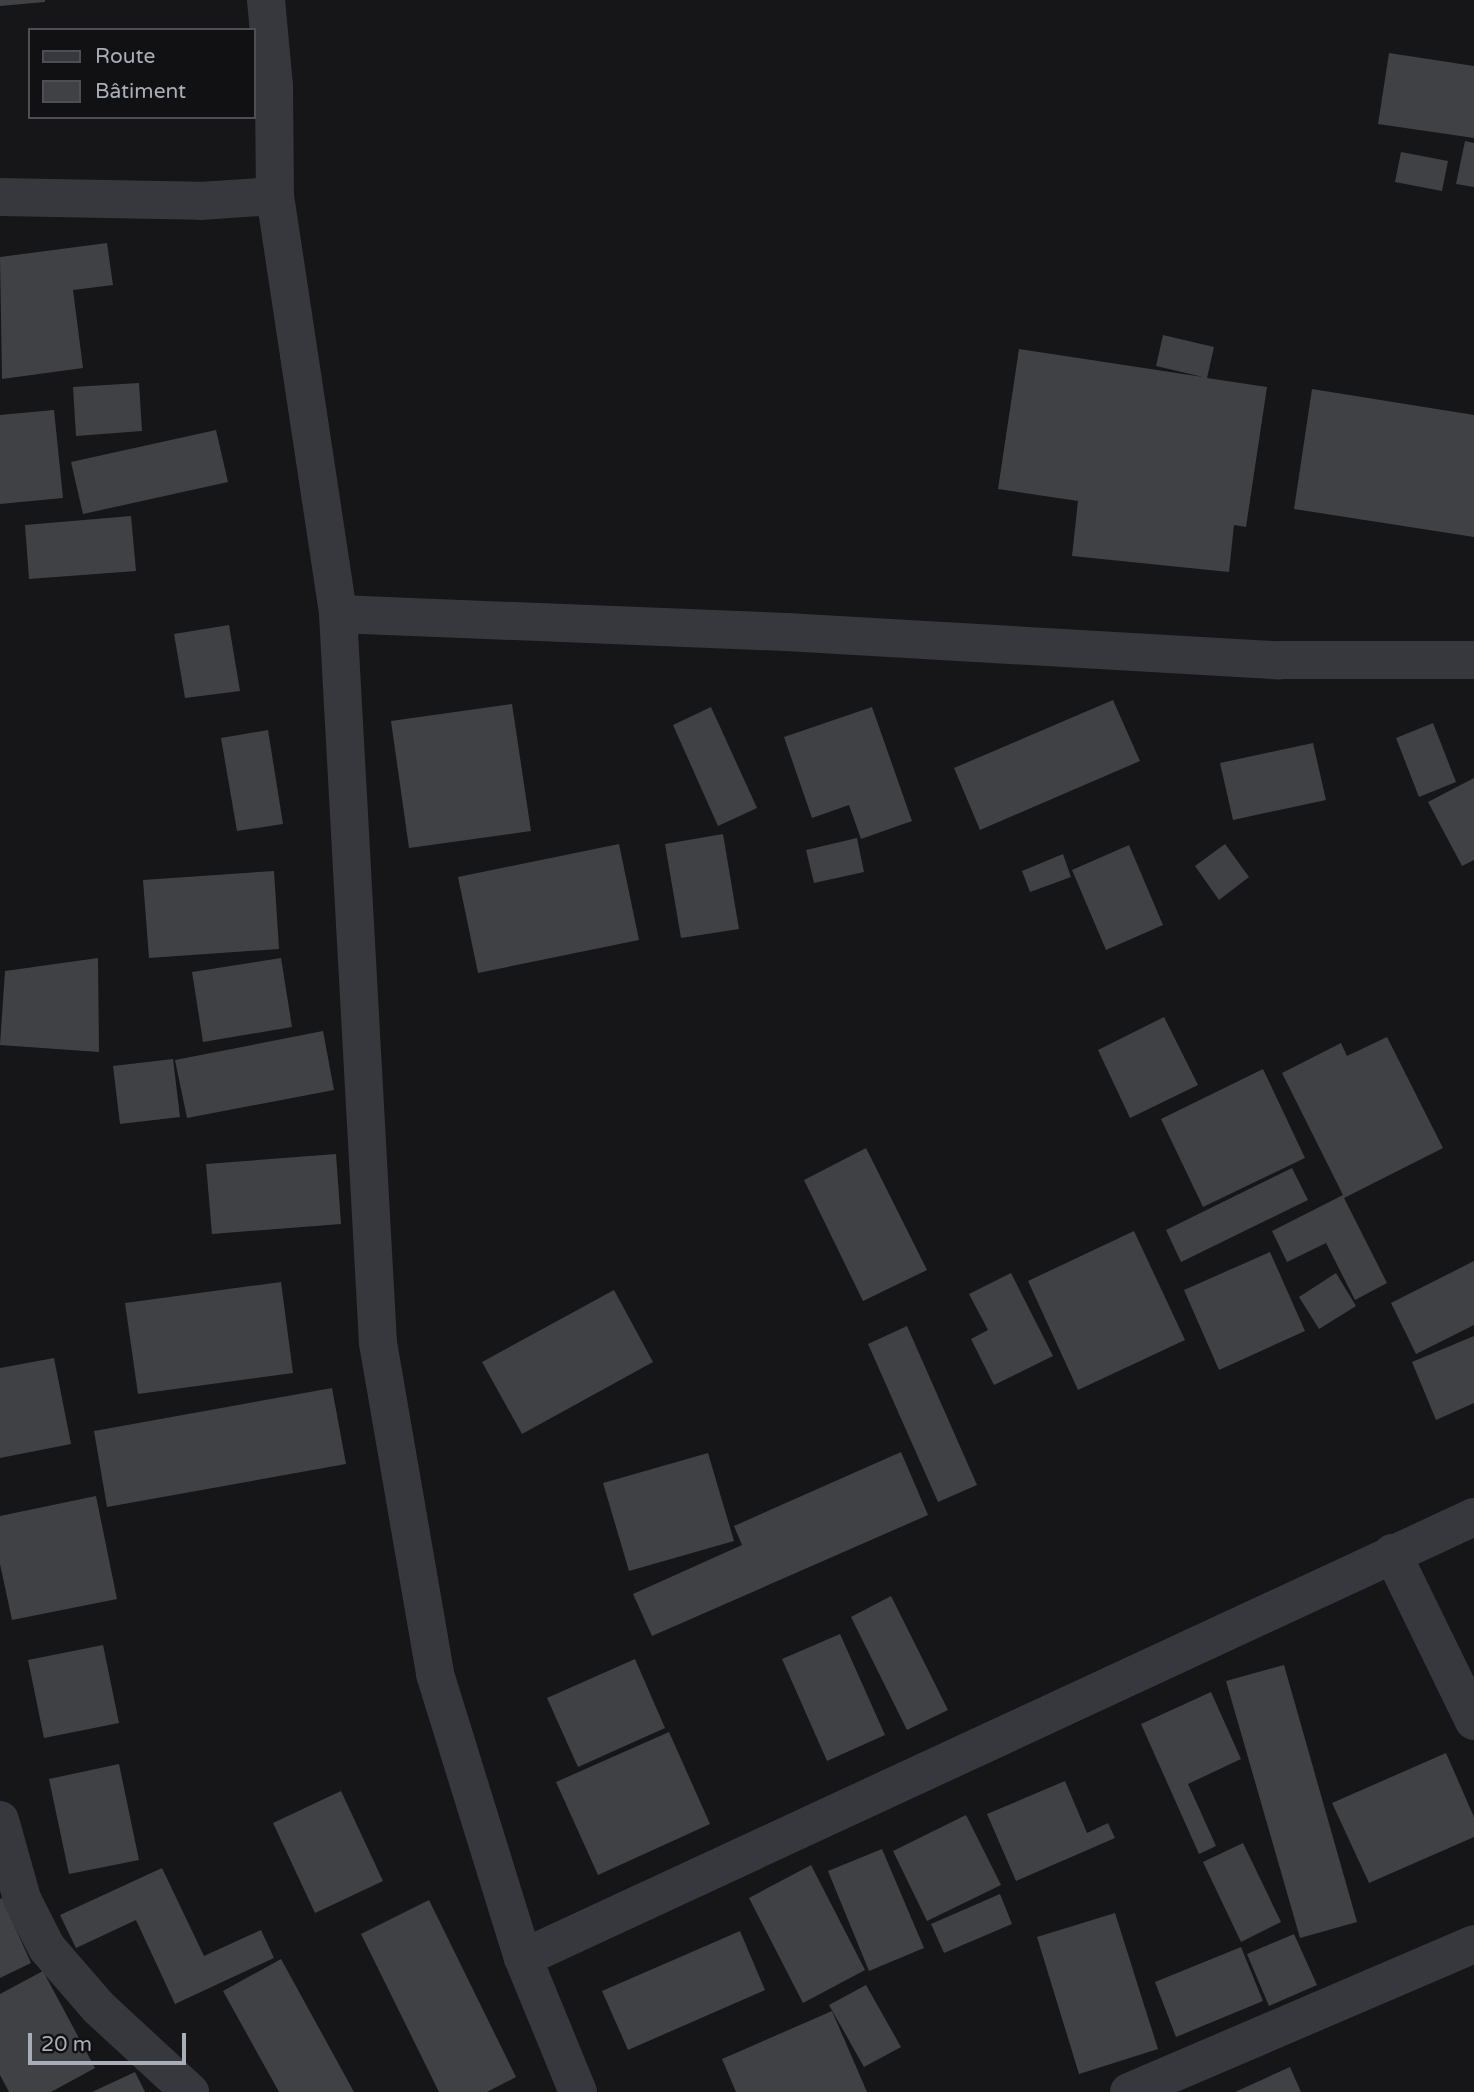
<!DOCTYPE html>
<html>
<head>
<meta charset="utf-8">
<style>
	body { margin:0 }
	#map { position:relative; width:1474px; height:2092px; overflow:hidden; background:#161618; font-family:"Varela Round",sans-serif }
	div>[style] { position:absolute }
	.building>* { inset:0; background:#404145 }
	.minor>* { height:38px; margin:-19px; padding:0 19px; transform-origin:19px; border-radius:19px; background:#37383d }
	span { translate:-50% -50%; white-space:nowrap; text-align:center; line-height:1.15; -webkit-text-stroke:7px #111113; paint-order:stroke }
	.legend { position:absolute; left:28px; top:28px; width:228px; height:91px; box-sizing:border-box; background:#111113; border:2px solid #4d4f55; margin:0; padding:9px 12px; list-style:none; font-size:21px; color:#a8adb8 }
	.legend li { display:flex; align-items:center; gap:14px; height:35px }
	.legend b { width:35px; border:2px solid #4d4f55 }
	.scale { position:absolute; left:28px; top:2033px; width:158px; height:32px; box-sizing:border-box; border:4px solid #a8adb8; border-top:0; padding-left:9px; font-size:21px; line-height:24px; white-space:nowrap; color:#a8adb8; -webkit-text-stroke:5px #111113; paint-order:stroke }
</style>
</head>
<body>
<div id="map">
	<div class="building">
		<i style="clip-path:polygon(0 0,45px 0,45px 2px,0 6px)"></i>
		<i style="clip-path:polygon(1389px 53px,1474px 66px,1474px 138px,1378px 124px)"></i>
		<i style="clip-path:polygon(1465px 141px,1474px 143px,1474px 187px,1456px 184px)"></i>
		<i style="clip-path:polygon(1401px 152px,1448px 161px,1442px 191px,1395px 182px)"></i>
		<i style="clip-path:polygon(107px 243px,113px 285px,73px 290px,83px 368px,2px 379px,0 257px)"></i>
		<i style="clip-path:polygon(1163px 335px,1214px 347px,1207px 378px,1267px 387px,1246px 527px,1234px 525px,1229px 572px,1072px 556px,1078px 501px,998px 489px,1019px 349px,1203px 377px,1156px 366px)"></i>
		<i style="clip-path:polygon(139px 383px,142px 431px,76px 436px,73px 387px)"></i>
		<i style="clip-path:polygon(1312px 389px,1474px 415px,1474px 537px,1294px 509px)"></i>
		<i style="clip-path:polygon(54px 410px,63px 498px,0 504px,0 415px)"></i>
		<i style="clip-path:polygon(216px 430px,228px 482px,83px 514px,71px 462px)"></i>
		<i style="clip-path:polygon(131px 516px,136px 571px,29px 579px,25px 525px)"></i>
		<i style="clip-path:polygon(229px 625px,240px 691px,185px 698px,174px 634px)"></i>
		<i style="clip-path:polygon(1113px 700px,1140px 761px,980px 830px,954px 768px)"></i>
		<i style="clip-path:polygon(512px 704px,531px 831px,409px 848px,391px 721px)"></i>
		<i style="clip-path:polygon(711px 707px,757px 808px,718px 826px,673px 725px)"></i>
		<i style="clip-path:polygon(872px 707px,912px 821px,861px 839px,849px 805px,812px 818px,784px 737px)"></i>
		<i style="clip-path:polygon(1433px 723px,1456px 782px,1419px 797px,1396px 738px)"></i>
		<i style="clip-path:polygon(268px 730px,283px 824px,237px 831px,221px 738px)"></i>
		<i style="clip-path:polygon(1313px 743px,1326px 800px,1233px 820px,1220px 763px)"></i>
		<i style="clip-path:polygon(1474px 778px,1474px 860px,1462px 866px,1428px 802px)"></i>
		<i style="clip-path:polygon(723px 834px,739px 929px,681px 938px,665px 844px)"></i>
		<i style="clip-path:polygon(857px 838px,864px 872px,814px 883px,806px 850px)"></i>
		<i style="clip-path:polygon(619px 844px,639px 940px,478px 973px,458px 877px)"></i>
		<i style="clip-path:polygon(1225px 844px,1249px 877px,1219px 900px,1195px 866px)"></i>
		<i style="clip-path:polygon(1129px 845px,1163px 925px,1106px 950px,1072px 870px)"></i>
		<i style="clip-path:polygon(1063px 854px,1071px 877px,1030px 892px,1022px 871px)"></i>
		<i style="clip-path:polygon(274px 871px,279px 949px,149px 958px,143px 880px)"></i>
		<i style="clip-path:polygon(98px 958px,99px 1052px,0 1045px,5px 971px)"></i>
		<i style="clip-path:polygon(281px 958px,292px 1027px,203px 1042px,192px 972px)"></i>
		<i style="clip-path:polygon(1164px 1017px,1198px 1085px,1130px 1118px,1098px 1050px)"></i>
		<i style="clip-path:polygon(323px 1031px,334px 1090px,187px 1118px,175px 1060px)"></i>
		<i style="clip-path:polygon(1387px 1037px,1443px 1148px,1344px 1198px,1387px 1283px,1355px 1300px,1326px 1243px,1287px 1262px,1272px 1231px,1343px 1195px,1282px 1073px,1341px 1043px,1347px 1056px)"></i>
		<i style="clip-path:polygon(173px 1059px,180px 1117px,120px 1124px,113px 1066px)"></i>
		<i style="clip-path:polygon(1263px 1069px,1305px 1158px,1203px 1207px,1161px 1119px)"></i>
		<i style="clip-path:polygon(866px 1148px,927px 1270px,863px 1301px,804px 1180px)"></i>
		<i style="clip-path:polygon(336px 1154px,341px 1224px,212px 1234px,206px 1164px)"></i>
		<i style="clip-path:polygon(1292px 1168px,1308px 1200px,1181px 1262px,1166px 1230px)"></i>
		<i style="clip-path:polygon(1134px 1231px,1185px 1340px,1078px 1390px,1028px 1281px)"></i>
		<i style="clip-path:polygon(1270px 1252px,1305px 1331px,1219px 1370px,1184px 1290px)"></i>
		<i style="clip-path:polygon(1474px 1261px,1474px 1325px,1416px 1354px,1391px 1303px)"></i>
		<i style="clip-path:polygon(1011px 1273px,1053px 1356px,994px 1385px,971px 1339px,988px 1330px,969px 1294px)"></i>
		<i style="clip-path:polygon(1336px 1273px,1356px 1306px,1319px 1329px,1299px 1297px)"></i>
		<i style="clip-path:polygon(281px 1282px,293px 1373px,138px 1394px,125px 1303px)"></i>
		<i style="clip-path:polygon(614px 1290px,653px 1362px,522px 1434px,482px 1362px)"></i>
		<i style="clip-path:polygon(907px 1326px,977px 1485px,938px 1502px,868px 1344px)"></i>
		<i style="clip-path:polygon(1474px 1336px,1474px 1403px,1436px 1420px,1412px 1362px)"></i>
		<i style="clip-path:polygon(54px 1358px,71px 1444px,0 1458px,0 1368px)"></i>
		<i style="clip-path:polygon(332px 1388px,346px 1464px,107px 1507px,94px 1431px)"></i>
		<i style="clip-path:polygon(901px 1452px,928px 1515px,652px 1636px,633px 1594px,742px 1545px,734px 1526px)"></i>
		<i style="clip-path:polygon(708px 1453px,734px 1541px,629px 1571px,603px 1483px)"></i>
		<i style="clip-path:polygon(96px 1496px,117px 1599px,12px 1620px,0 1564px,0 1516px)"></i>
		<i style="clip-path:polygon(891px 1596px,948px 1710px,907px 1730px,851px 1617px)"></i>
		<i style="clip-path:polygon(840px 1634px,885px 1735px,827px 1761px,782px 1659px)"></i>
		<i style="clip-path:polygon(103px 1645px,119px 1723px,44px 1738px,28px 1660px)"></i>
		<i style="clip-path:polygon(635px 1659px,665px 1728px,578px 1767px,547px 1698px)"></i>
		<i style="clip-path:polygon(1284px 1665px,1357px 1922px,1300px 1938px,1226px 1681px)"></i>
		<i style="clip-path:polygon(1211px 1692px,1241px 1759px,1188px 1784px,1216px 1846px,1199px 1854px,1141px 1724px)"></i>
		<i style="clip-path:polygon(669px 1732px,710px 1824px,598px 1875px,556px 1782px)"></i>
		<i style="clip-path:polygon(1446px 1753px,1474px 1817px,1474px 1837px,1369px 1883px,1332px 1803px)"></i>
		<i style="clip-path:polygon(119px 1764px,139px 1860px,69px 1874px,49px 1779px)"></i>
		<i style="clip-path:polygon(1065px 1781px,1087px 1833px,1108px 1823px,1115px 1838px,1016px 1881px,987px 1814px)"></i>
		<i style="clip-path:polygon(341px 1791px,383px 1881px,315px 1913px,273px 1823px)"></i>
		<i style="clip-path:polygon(966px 1815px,1001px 1885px,927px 1921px,893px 1851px)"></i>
		<i style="clip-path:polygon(1243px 1843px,1281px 1922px,1241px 1942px,1203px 1862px)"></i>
		<i style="clip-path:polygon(882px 1849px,924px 1948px,869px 1971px,828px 1871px)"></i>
		<i style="clip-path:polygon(811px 1865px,865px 1970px,803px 2003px,749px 1898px)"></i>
		<i style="clip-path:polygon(162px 1868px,204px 1956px,261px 1930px,274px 1958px,175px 2004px,136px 1920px,76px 1948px,60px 1915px)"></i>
		<i style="clip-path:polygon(1000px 1894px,1012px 1924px,944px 1953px,931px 1924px)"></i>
		<i style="clip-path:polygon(2px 1898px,31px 1963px,0 1978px,0 1899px)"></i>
		<i style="clip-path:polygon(429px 1900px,516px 2077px,487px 2092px,439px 2092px,361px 1934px)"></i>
		<i style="clip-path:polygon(1115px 1913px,1158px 2049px,1079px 2074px,1037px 1937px)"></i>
		<i style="clip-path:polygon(740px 1931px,765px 1990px,628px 2050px,602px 1991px)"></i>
		<i style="clip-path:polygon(1294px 1934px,1317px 1985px,1269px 2006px,1247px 1954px)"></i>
		<i style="clip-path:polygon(1241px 1947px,1263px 2001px,1176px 2037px,1155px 1982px)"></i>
		<i style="clip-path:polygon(281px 1959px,354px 2092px,279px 2092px,223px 1991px)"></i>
		<i style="clip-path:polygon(43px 1971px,95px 2068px,51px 2092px,9px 2092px,0 2075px,0 1994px)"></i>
		<i style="clip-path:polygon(866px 1985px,901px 2047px,864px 2067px,829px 2005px)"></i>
		<i style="clip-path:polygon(832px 2011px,867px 2092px,736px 2092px,722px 2059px)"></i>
		<i style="clip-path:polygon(1290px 2067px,1301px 2092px,1235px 2092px)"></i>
		<i style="clip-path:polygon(135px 2072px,145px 2092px,92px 2092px)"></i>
	</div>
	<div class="minor">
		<i style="left:266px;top:0;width:86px;rotate:84.7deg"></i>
		<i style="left:274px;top:86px;width:110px;rotate:89.5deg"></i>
		<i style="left:275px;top:196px;width:423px;rotate:81.4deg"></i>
		<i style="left:338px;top:614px;width:730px;rotate:86.86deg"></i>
		<i style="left:378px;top:1343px;width:336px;rotate:80.2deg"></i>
		<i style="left:435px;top:1674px;width:297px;rotate:72.8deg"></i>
		<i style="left:523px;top:1958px;width:145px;rotate:67.7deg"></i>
		<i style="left:0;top:197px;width:200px;rotate:1.1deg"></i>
		<i style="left:200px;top:201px;width:75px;rotate:-3.8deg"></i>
		<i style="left:338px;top:614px;width:448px;rotate:2.3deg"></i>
		<i style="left:786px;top:632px;width:494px;rotate:3.3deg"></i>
		<i style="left:1279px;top:660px;width:195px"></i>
		<i style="left:1392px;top:1553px;width:187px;rotate:64deg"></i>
		<i style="left:0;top:1820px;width:82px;rotate:74.4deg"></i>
		<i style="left:22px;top:1899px;width:55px;rotate:63deg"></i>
		<i style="left:47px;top:1948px;width:79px;rotate:49.1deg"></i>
		<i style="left:99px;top:2008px;width:124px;rotate:42.7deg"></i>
		<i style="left:523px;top:1958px;width:1048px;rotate:-24.88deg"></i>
		<i style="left:1129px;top:2092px;width:375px;rotate:-23.2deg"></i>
	</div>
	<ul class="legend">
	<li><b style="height:9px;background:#37383d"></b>Route</li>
	<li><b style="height:19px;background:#404145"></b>Bâtiment</li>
	</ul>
	<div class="scale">20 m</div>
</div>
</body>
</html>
